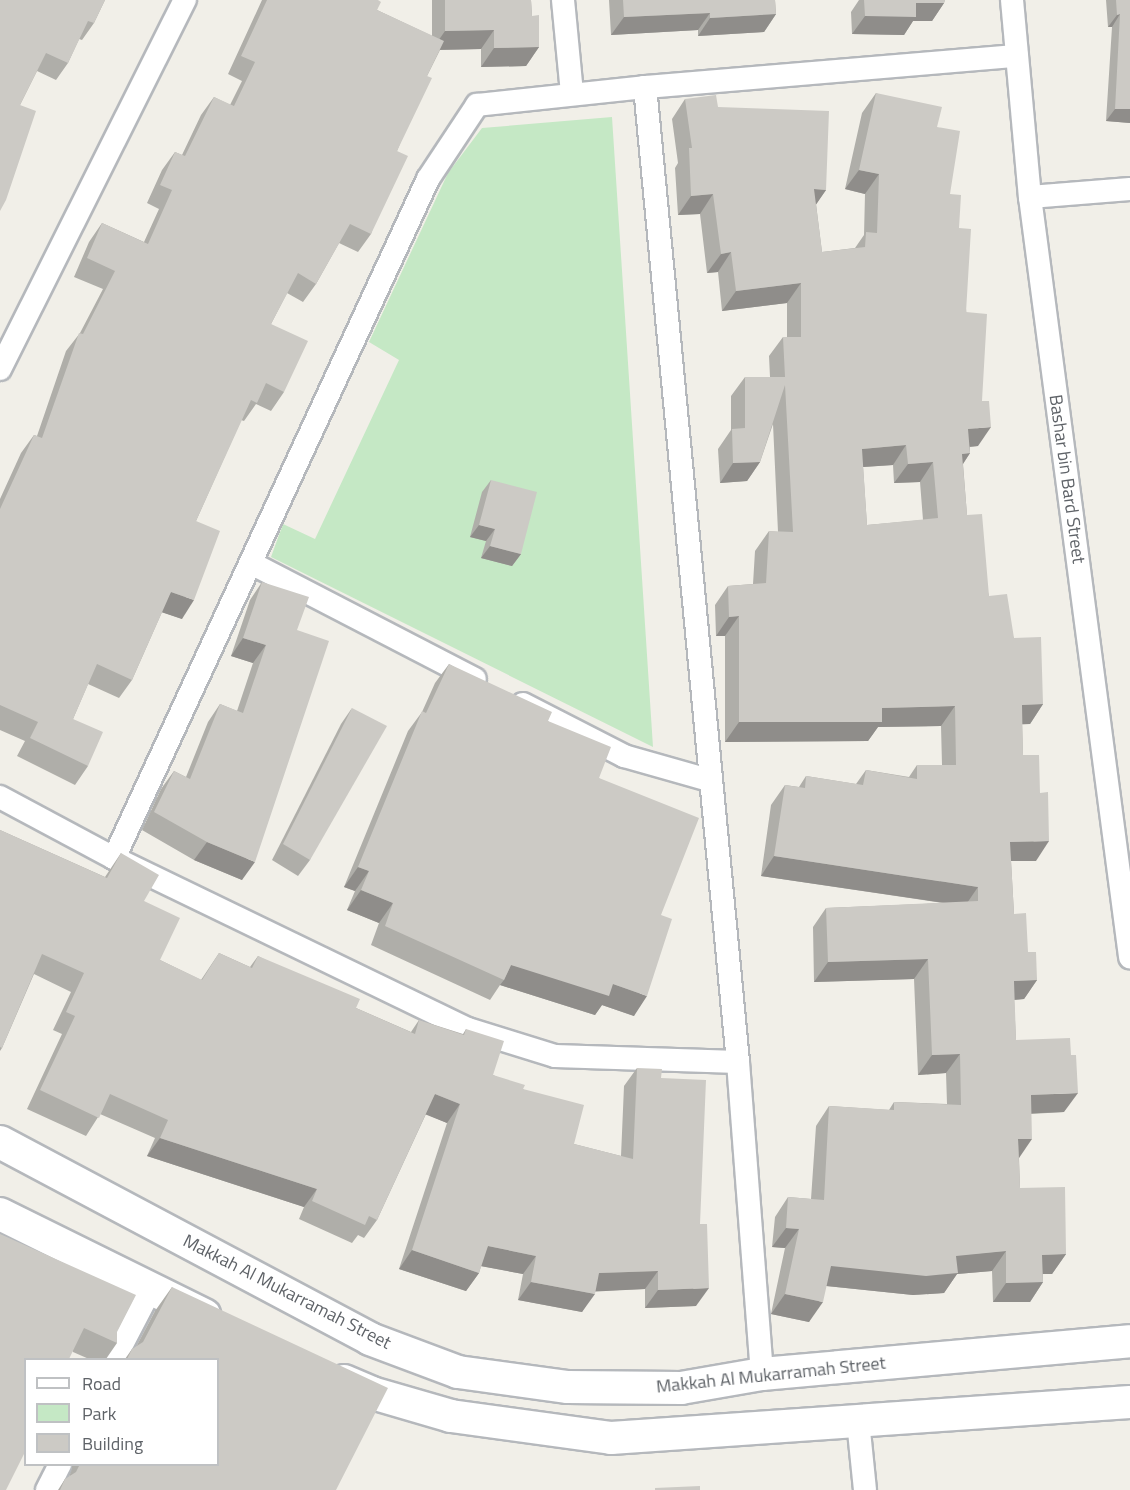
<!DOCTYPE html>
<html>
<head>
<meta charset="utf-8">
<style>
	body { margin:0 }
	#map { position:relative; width:1130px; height:1490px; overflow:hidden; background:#f1efe8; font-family:"Titillium Web",sans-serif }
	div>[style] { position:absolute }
	.green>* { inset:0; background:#c5e8c5 }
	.roads { filter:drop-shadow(2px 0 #b5b8bc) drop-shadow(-2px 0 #b5b8bc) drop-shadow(0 2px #b5b8bc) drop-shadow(0 -2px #b5b8bc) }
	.street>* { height:22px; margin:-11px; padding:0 11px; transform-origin:11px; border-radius:11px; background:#fff }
	.secondary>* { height:32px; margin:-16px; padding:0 16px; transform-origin:16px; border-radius:16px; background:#fff }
	.wall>* { inset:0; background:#afaea9 }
	.shaded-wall>* { inset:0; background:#8f8d8a }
	.building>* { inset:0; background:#cccac5 }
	span { translate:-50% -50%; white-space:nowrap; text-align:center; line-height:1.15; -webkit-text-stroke:6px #fff; paint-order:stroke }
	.street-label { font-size:18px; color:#5f6368 }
	.legend { position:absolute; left:24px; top:1358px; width:195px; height:108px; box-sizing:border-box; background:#fff; border:2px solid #bfc1c3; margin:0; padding:8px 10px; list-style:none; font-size:18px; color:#5f6368 }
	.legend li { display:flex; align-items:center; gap:12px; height:30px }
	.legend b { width:30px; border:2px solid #bfc1c3 }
</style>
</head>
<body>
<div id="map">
	<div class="green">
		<i style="clip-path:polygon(612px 117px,653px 747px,271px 557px,283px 524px,315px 539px,399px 360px,369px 342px,448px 173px,482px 128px)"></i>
	</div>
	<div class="roads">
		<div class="street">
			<i style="left:563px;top:0;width:94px;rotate:84.5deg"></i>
			<i style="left:1012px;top:0;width:198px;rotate:84.8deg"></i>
			<i style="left:1030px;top:197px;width:767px;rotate:82.5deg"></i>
			<i style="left:645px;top:87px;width:979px;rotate:84.55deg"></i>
			<i style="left:738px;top:1062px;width:313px;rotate:85.6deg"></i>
			<i style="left:1030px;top:197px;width:100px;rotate:-4.6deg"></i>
			<i style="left:0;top:369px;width:413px;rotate:-63.4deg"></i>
			<i style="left:251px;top:563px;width:252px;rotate:27.4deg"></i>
			<i style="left:523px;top:704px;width:114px;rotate:27.2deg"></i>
			<i style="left:624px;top:756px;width:88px;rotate:15.8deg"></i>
			<i style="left:0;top:797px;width:129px;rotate:28.2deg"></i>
			<i style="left:114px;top:858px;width:393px;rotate:25.8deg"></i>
			<i style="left:468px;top:1029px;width:91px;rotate:17.2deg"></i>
			<i style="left:555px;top:1056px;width:183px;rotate:1.9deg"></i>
			<i style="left:114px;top:858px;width:748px;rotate:-65.18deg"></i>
			<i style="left:428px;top:179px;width:89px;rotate:-56.5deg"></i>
			<i style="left:477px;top:105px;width:169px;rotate:-6.1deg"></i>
			<i style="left:645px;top:87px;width:373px;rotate:-4.8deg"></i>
			<i style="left:114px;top:1360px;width:80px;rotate:-62.5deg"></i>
			<i style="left:858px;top:1421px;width:69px;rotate:84.2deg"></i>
			<i style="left:47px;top:1490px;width:29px;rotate:-63deg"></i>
		</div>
		<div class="secondary">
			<i style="left:0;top:1142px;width:419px;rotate:28deg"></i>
			<i style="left:370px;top:1339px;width:94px;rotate:20.6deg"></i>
			<i style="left:458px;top:1372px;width:111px;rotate:7.8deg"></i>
			<i style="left:568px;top:1387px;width:113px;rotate:0.5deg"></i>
			<i style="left:681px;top:1388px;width:82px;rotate:-9.8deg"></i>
			<i style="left:762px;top:1374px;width:369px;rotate:-5.1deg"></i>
			<i style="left:0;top:1214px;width:228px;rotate:26.3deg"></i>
			<i style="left:344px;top:1381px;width:30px;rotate:23deg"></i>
			<i style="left:372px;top:1393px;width:82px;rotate:16.2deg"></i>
			<i style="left:451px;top:1416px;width:162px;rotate:7.8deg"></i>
			<i style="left:611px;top:1438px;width:520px;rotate:-3.97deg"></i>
		</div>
	</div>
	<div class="wall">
		<i style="clip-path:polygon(0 0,105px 0,94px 23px,82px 40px,79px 39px,68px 63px,56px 80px,37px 71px,20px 105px)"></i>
		<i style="clip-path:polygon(262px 0,378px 0,377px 10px,432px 36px,432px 0,531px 0,532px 16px,539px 47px,526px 66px,481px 67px,481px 49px,440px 50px,427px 76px,397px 151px,371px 234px,358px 252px,339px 243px,316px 284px,303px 302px,287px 293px,271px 324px,284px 392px,271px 411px,256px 404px,244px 421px,241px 420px,196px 521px,182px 619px,162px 612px,132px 680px,119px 698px,88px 684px,73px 719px,88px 766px,75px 785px,17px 756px,25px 741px,0 730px,0 499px,21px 453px,34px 435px,37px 436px,66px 351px,80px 333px,103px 289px,74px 277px,89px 242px,102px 223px,144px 242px,159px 209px,147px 203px,162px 170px,175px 152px,182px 155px,201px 115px,214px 97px,230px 105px,242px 81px,228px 74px)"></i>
		<i style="clip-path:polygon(609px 0,775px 0,776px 14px,764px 32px,698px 36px,698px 30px,611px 35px)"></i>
		<i style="clip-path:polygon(859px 0,945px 0,944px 3px,932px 21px,913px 21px,904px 35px,852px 34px,851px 12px)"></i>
		<i style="clip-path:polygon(1106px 0,1130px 0,1130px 123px,1106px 121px,1112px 27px,1108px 27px)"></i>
		<i style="clip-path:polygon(evenodd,876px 93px,937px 127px,950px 194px,959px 228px,978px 446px,970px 447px,970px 453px,963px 464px,967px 515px,989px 596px,1014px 638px,1043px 704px,1030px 724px,1022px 724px,1023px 755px,1036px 861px,1011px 861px,1014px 914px,1037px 980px,1024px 999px,1014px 1000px,1016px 1040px,1064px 1112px,1031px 1114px,1019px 1158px,1020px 1188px,1066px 1254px,1052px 1274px,1043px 1274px,1043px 1282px,1030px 1302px,993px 1302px,992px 1271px,957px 1274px,944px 1293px,913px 1295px,826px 1286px,809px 1322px,771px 1314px,785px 1248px,772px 1247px,775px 1217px,788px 1197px,811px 1199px,816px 1126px,829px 1106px,889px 1110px,894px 1102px,947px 1104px,946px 1073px,918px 1075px,914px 979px,814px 982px,813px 927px,826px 908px,943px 903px,761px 876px,771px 805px,785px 785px,799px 787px,806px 776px,856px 784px,866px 770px,909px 777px,917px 765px,942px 765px,941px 726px,878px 727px,868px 741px,725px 742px,725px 636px,716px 636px,715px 605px,728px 586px,753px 584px,755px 551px,769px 531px,778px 532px,773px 424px,760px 462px,747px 481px,720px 483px,718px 449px,731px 430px,731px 396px,745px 377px,770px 377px,769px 356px,783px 337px,787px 337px,787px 303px,722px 311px,718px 272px,707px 273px,700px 214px,678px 215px,675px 168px,678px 163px,672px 119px,685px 99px,718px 107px,826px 190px,816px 204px,822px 252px,855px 248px,864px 235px,865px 194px,845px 189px,862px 113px,876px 93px,893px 465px,894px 483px,920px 482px,923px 520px,867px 525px,863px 467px,893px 465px)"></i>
		<i style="clip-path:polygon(491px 480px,521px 554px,512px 566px,481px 558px,486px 541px,470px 537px,482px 492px)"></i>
		<i style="clip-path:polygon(262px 582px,297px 630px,242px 880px,194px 860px,142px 830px,161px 789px,174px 771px,186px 777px,208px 722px,220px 704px,237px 711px,253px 663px,231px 656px,250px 600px)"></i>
		<i style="clip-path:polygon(449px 664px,548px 721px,599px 778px,661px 915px,634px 1016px,602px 1005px,595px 1015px,500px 985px,490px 1000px,371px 945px,379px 923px,347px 910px,355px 891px,344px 887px,408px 731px,422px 712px,435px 683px)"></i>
		<i style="clip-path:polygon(352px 708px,310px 860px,298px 876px,272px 860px,341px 724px)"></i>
		<i style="clip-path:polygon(0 830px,105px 877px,121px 853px,144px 901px,160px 960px,201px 980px,219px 953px,250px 967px,258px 956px,356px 1008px,411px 1032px,419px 1020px,463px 1034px,466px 1029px,493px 1075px,523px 1089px,574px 1144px,621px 1156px,624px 1086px,637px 1068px,661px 1078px,696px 1306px,645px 1308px,645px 1289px,595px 1291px,582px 1312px,518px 1300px,523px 1274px,481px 1266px,479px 1273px,466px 1291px,399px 1269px,447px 1123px,426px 1114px,377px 1220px,364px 1238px,358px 1235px,352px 1243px,299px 1219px,304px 1207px,147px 1156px,155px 1138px,100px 1114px,86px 1136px,27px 1109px,62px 1034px,53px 1030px,71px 992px,34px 974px,2px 1048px,0 1051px)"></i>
		<i style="clip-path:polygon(0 1234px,117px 1332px,117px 1343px,106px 1359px,89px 1359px,73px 1352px)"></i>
		<i style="clip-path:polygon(172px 1287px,336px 1490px,58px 1490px,65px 1479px,69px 1477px,72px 1469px,72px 1464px,218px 1464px,218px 1359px,125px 1359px,132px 1349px,136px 1347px,155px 1311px)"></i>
	</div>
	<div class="shaded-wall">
		<i style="clip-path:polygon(916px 3px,944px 3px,932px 21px,913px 21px,904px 35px,852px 34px,865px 16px)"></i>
		<i style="clip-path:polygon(710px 13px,698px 30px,611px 35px,624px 17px)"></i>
		<i style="clip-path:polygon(776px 14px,764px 32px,698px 36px,710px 18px)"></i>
		<i style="clip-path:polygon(1120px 14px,1112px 27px,1108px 27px,1117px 15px)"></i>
		<i style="clip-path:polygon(494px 30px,481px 49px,432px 50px,445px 31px)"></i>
		<i style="clip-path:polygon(539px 47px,526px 66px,481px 67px,494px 48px)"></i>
		<i style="clip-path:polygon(1115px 109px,1130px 109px,1130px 123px,1106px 121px)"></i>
		<i style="clip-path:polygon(859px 170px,879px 174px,865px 194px,845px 189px)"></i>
		<i style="clip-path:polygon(814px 189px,826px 190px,813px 209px)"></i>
		<i style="clip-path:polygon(713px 194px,700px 214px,678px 215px,691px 196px)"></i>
		<i style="clip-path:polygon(731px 252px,718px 272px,707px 273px,721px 254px)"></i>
		<i style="clip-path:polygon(801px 283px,787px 303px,722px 311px,736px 291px)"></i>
		<i style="clip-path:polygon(991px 427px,978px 446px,955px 448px,968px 429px)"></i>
		<i style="clip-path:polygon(906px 445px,893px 465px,848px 468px,862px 449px)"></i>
		<i style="clip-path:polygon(970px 453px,957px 473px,962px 454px)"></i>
		<i style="clip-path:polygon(760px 462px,747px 481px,720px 483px,733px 463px)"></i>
		<i style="clip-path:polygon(933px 462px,920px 482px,894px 483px,908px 464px)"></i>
		<i style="clip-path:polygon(479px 525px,495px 529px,486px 541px,470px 537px)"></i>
		<i style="clip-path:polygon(490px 546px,521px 554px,512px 566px,481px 558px)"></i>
		<i style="clip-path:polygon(171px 592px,194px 600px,182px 619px,158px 611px)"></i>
		<i style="clip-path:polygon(739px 616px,725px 636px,716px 636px,729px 617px)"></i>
		<i style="clip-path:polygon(243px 638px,266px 645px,253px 663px,231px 656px)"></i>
		<i style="clip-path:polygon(1043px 704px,1030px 724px,1008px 725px,1022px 705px)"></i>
		<i style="clip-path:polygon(955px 706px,941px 726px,878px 727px,868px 741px,725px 742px,739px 722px,882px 708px)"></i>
		<i style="clip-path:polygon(1049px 841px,1036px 861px,997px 861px,1010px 842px)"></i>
		<i style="clip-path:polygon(207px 842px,255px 862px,242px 880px,194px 860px)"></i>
		<i style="clip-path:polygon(774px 856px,978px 887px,965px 906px,761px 876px)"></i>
		<i style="clip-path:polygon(358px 867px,369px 871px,355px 891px,344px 887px)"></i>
		<i style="clip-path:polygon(361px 890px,393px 903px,379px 923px,347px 910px)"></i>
		<i style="clip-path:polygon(928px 959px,914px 979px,814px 982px,828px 962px)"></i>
		<i style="clip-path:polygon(511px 965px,613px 984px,647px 996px,634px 1016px,602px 1005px,595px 1015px,500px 985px,504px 980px)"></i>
		<i style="clip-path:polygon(1037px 980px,1024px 999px,1000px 1001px,1014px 981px)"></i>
		<i style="clip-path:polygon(960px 1054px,946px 1073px,918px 1075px,932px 1055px)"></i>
		<i style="clip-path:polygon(1078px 1093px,1064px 1112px,1017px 1114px,1031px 1095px)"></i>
		<i style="clip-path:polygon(435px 1094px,460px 1104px,447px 1123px,422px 1113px)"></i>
		<i style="clip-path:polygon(160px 1138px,317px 1189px,304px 1207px,147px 1156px)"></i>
		<i style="clip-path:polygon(1018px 1139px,1032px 1139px,1019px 1158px)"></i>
		<i style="clip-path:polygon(786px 1228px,799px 1229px,785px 1248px,772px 1247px)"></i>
		<i style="clip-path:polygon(488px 1246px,536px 1256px,523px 1274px,475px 1265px)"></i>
		<i style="clip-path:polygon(412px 1250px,479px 1273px,466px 1291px,399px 1269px)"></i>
		<i style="clip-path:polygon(1006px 1251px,992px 1271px,957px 1274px,944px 1293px,913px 1295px,817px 1285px,831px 1266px)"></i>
		<i style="clip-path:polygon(1066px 1254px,1052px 1274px,1029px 1274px,1042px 1255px)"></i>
		<i style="clip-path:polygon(658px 1271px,645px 1289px,586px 1292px,599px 1273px)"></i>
		<i style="clip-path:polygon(531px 1282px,595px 1294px,582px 1312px,518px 1300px)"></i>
		<i style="clip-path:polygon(1043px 1282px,1030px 1302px,993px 1302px,1006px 1283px)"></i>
		<i style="clip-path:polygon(709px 1288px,696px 1306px,645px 1308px,658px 1290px)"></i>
		<i style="clip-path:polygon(785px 1294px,823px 1302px,809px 1322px,771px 1314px)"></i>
	</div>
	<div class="building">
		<i style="clip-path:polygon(0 0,105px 0,94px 23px,88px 21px,68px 63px,46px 53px,20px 105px,36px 111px,6px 200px,0 211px)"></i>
		<i style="clip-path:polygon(267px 0,378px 0,381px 2px,377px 10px,444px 41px,427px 76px,432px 78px,397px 151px,408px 156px,371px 234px,350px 224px,316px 284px,298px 273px,271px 324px,308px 341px,284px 392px,266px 383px,257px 403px,251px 400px,196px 521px,220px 531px,194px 600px,171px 592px,132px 680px,97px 664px,73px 719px,103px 732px,88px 766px,30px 738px,38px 722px,0 705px,0 509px,34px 435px,42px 438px,79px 333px,83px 334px,115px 271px,87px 258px,102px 223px,148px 244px,172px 190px,160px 185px,175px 152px,185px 156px,214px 97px,234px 106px,255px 62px,241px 56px)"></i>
		<i style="clip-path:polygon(445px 0,531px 0,532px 16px,539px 15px,539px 47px,494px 48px,494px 30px,445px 31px)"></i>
		<i style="clip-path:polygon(623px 0,775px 0,776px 14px,710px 18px,710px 13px,624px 17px)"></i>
		<i style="clip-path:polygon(864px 0,945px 0,944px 3px,916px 3px,916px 17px,865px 16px)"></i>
		<i style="clip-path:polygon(1116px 0,1130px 0,1130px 109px,1115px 109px,1120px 14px,1117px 15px)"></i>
		<i style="clip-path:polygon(evenodd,876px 93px,942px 107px,937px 127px,960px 131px,950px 194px,961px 195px,959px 228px,971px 229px,966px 312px,987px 314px,982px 401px,989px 401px,991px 427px,968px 429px,970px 453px,962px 454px,967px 515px,982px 514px,989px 596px,1007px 594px,1014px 638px,1041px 637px,1043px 704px,1022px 705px,1023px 755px,1039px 755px,1040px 793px,1048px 792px,1049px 841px,1010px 842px,1014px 914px,1026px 913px,1028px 952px,1036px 952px,1037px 980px,1014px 981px,1016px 1040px,1070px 1038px,1071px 1055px,1076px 1055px,1078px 1093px,1031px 1095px,1032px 1139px,1018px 1139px,1020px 1188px,1065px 1187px,1066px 1254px,1042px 1255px,1043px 1282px,1006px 1283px,1006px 1251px,956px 1256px,958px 1273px,926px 1276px,831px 1266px,823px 1302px,785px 1294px,799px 1229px,786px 1228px,788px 1197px,824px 1200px,829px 1106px,894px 1110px,894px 1102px,961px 1105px,960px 1054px,932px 1055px,928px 959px,828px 962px,826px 908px,978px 901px,978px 887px,774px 856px,785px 785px,805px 788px,806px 776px,863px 785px,866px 770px,917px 779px,917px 765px,956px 765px,955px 706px,882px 708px,882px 722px,739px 722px,739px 616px,729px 617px,728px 586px,766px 583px,769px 531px,793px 532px,785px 385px,760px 462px,733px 463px,732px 429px,745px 428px,745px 377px,785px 377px,783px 337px,801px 337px,801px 283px,736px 291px,731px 252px,721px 254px,713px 194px,691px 196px,689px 148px,692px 148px,685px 99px,716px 95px,718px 107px,829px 111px,826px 190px,814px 189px,822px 252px,865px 247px,866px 232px,877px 233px,879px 174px,859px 170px,876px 93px,906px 445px,908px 464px,933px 462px,938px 518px,867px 525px,862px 449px,906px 445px)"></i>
		<i style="clip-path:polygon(491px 480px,537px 492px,521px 554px,490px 546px,495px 529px,479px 525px)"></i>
		<i style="clip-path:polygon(262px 582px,309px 597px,297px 630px,329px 641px,255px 862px,207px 842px,154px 812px,174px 771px,190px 779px,220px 704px,243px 713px,266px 645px,243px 638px)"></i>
		<i style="clip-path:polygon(449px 664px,552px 712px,548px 721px,611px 747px,599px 778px,699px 818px,661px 915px,672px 919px,647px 996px,613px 984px,609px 996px,511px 965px,504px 980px,385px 926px,393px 903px,361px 890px,369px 871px,358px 867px,422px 711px,426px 713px)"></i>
		<i style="clip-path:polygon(352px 708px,387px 726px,310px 860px,283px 844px)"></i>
		<i style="clip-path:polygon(0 830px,107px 878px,121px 853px,159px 875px,144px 901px,180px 918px,160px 960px,202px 980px,219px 953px,252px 968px,258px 956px,360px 999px,356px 1008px,415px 1034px,419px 1020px,464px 1035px,466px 1029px,504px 1041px,493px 1075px,525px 1085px,523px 1089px,584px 1105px,574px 1144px,633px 1159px,637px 1068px,662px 1069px,661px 1078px,706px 1080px,700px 1224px,707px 1224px,709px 1288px,658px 1290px,658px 1271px,599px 1273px,595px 1294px,531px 1282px,536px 1256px,488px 1246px,479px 1273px,412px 1250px,460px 1104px,435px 1094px,377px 1220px,369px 1216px,365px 1225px,312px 1201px,317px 1189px,160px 1138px,168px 1120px,110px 1094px,99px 1118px,40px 1090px,75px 1016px,66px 1012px,84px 973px,42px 954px,2px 1048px,0 1047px)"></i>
		<i style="clip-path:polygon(0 1234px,136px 1295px,117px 1332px,117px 1343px,84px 1328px,69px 1359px,26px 1359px,26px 1450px,6px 1490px,0 1490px)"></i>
		<i style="clip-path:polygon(172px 1287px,388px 1388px,336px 1490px,60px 1490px,65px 1479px,76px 1472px,80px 1464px,218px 1464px,218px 1359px,127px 1359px,132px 1349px,143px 1342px)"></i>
		<i style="clip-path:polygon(700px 1486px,700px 1490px,655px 1490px,655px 1488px)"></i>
	</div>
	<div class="street-label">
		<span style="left:1067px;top:479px;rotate:82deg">Bashar bin Bard Street</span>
		<span style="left:287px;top:1292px;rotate:27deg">Makkah Al Mukarramah Street</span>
		<span style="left:771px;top:1375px;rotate:-6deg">Makkah Al Mukarramah Street</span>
	</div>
	<ul class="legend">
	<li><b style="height:8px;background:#fff"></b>Road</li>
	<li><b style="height:16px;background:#c5e8c5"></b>Park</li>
	<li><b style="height:16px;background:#cccac5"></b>Building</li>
	</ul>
</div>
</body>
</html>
